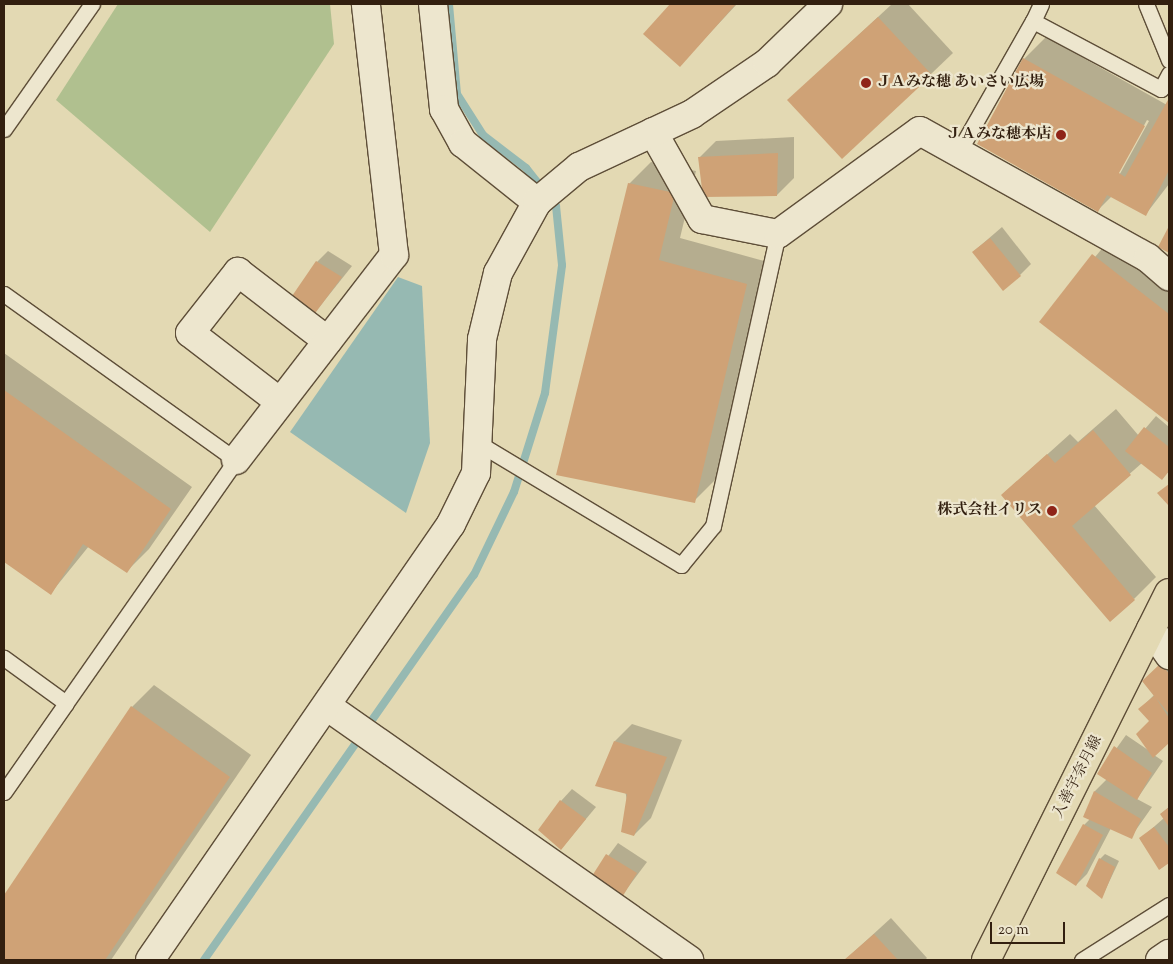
<!DOCTYPE html>
<html>
<head>
<meta charset="utf-8">
<style>
	body { margin:0 }
	#map { position:relative; width:1173px; height:964px; overflow:hidden; background:#e3d9b3; font-family:"Sorts Mill Goudy","Noto Serif JP",serif }
	div>[style] { position:absolute }
	.green>* { inset:0; background:#b0c08f }
	.water>* { inset:0; background:#96b9b2 }
	.shadow>* { inset:0; background:#0003 }
	.stream>* { height:8px; margin:-4px; padding:0 4px; transform-origin:4px; border-radius:4px; background:#96b9b2 }
	.building>* { inset:0; background:#cfa276 }
	.roads { filter:drop-shadow(1px 0 #5e4e38) drop-shadow(-1px 0 #5e4e38) drop-shadow(0 1px #5e4e38) drop-shadow(0 -1px #5e4e38) }
	.service>* { height:15px; margin:-7.5px; padding:0 7.5px; transform-origin:7.5px; border-radius:7.5px; background:#ede6ce }
	.minor>* { height:28px; margin:-14px; padding:0 14px; transform-origin:14px; border-radius:14px; background:#ede6ce }
	.tertiary>* { height:28px; margin:-14px; padding:0 14px; transform-origin:14px; border-radius:14px; background:#ede6ce }
	.primary>* { height:28px; margin:-14px; padding:0 14px; transform-origin:14px; border-radius:14px; background:#e3d9b3 }
	.dots>* { width:14px; height:14px; translate:-50% -50%; box-sizing:border-box; border:2px solid #ede6ce; border-radius:50% }
	span { translate:-50% -50%; white-space:nowrap; text-align:center; line-height:1.15; -webkit-text-stroke:4.5px #ede6ce; paint-order:stroke }
	.poi-label { font-size:15px; color:#321f0f; font-weight:700 }
	.left { translate:0 -50%; text-align:left }
	.right { translate:-100% -50%; text-align:right }
	.street-label { font-size:15px; color:#321f0f }
	.frame { position:absolute; inset:0; border:5px solid #321f0f; pointer-events:none }
	.scale { position:absolute; left:990px; top:922px; width:75px; height:22px; box-sizing:border-box; border:2px solid #321f0f; border-top:0; padding-left:6px; font-size:15px; line-height:18px; white-space:nowrap; color:#321f0f; -webkit-text-stroke:4px #ede6ce; paint-order:stroke }
</style>
</head>
<body>
<div id="map">
	<div class="green">
		<i style="clip-path:polygon(118px 4px,330px 4px,334px 44px,210px 232px,56px 100px)"></i>
	</div>
	<div class="water">
		<i style="clip-path:polygon(398px 277px,422px 286px,430px 443px,406px 513px,290px 432px)"></i>
	</div>
	<div class="shadow">
		<i style="clip-path:polygon(671px 4px,737px 4px,680px 65px,644px 34px)"></i>
		<i style="clip-path:polygon(892px 4px,908px 4px,953px 53px,931px 74px,811px 79px)"></i>
		<i style="clip-path:polygon(evenodd,1046px 37px,1167px 105px,1169px 100px,1169px 184px,1146px 214px,1112px 196px,1098px 210px,1024px 59px,1046px 37px,1147px 120px,1149px 121px,1116px 181px,1114px 180px,1147px 120px)"></i>
		<i style="clip-path:polygon(794px 137px,794px 178px,777px 195px,699px 158px,716px 141px)"></i>
		<i style="clip-path:polygon(651px 162px,696px 171px,680px 238px,768px 262px,716px 479px,694px 501px,629px 184px)"></i>
		<i style="clip-path:polygon(1002px 227px,1031px 264px,1020px 275px,973px 252px)"></i>
		<i style="clip-path:polygon(1115px 233px,1169px 275px,1169px 421px,1041px 322px)"></i>
		<i style="clip-path:polygon(328px 251px,352px 266px,313px 315px,317px 262px)"></i>
		<i style="clip-path:polygon(4px 353px,192px 487px,149px 549px,127px 571px,89px 546px,51px 593px,4px 561px)"></i>
		<i style="clip-path:polygon(1116px 409px,1139px 436px,1156px 416px,1169px 427px,1169px 471px,1162px 479px,1142px 463px,1094px 505px,1156px 577px,1134px 599px,1002px 495px,1070px 434px,1078px 442px)"></i>
		<i style="clip-path:polygon(1169px 656px,1169px 742px,1154px 755px,1163px 761px,1137px 799px,1152px 807px,1131px 837px,1111px 828px,1087px 874px,1076px 885px,1084px 825px,1090px 819px,1085px 816px,1095px 791px,1107px 779px,1099px 773px,1126px 735px,1151px 752px,1151px 721px,1140px 709px,1155px 694px,1144px 681px)"></i>
		<i style="clip-path:polygon(154px 685px,251px 755px,111px 960px,4px 960px,4px 897px,132px 707px)"></i>
		<i style="clip-path:polygon(632px 724px,682px 740px,651px 818px,634px 835px,615px 741px)"></i>
		<i style="clip-path:polygon(572px 789px,596px 807px,561px 849px,561px 801px)"></i>
		<i style="clip-path:polygon(1169px 807px,1169px 862px,1160px 869px,1140px 839px,1164px 818px,1161px 814px)"></i>
		<i style="clip-path:polygon(618px 843px,647px 862px,620px 898px,594px 875px)"></i>
		<i style="clip-path:polygon(1105px 854px,1119px 861px,1102px 897px,1100px 859px)"></i>
		<i style="clip-path:polygon(891px 918px,927px 958px,925px 960px,845px 960px)"></i>
	</div>
	<div class="stream">
		<i style="left:204px;top:960px;width:470px;rotate:-55deg"></i>
		<i style="left:474px;top:575px;width:92px;rotate:-64.3deg"></i>
		<i style="left:514px;top:492px;width:104px;rotate:-72.6deg"></i>
		<i style="left:545px;top:393px;width:129px;rotate:-82.4deg"></i>
		<i style="left:562px;top:265px;width:59px;rotate:-95.8deg"></i>
		<i style="left:556px;top:206px;width:48px;rotate:-128.3deg"></i>
		<i style="left:526px;top:168px;width:54px;rotate:-142.5deg"></i>
		<i style="left:483px;top:135px;width:49px;rotate:-122.4deg"></i>
		<i style="left:457px;top:94px;width:90px;rotate:-95.1deg"></i>
	</div>
	<div class="building">
		<i style="clip-path:polygon(670px 4px,736px 4px,680px 67px,643px 34px)"></i>
		<i style="clip-path:polygon(878px 17px,932px 75px,842px 159px,787px 100px)"></i>
		<i style="clip-path:polygon(1023px 58px,1145px 126px,1119px 173px,1125px 177px,1169px 98px,1169px 170px,1146px 216px,1107px 195px,1098px 212px,977px 144px)"></i>
		<i style="clip-path:polygon(778px 153px,777px 196px,703px 197px,698px 157px)"></i>
		<i style="clip-path:polygon(628px 183px,675px 193px,659px 260px,747px 284px,695px 503px,556px 475px)"></i>
		<i style="clip-path:polygon(1169px 226px,1169px 253px,1158px 247px)"></i>
		<i style="clip-path:polygon(990px 238px,1021px 276px,1003px 291px,972px 252px)"></i>
		<i style="clip-path:polygon(1092px 254px,1169px 314px,1169px 423px,1039px 322px)"></i>
		<i style="clip-path:polygon(316px 261px,342px 277px,313px 316px,290px 299px)"></i>
		<i style="clip-path:polygon(4px 390px,171px 509px,127px 573px,83px 544px,51px 595px,4px 562px)"></i>
		<i style="clip-path:polygon(1144px 427px,1169px 447px,1169px 471px,1162px 480px,1125px 451px)"></i>
		<i style="clip-path:polygon(1093px 430px,1131px 475px,1072px 526px,1135px 600px,1110px 622px,1001px 495px,1047px 454px,1055px 463px)"></i>
		<i style="clip-path:polygon(1169px 484px,1169px 506px,1157px 493px)"></i>
		<i style="clip-path:polygon(1161px 663px,1169px 674px,1169px 714px,1156px 698px,1169px 718px,1169px 743px,1153px 758px,1136px 734px,1149px 721px,1138px 709px,1154px 696px,1142px 681px)"></i>
		<i style="clip-path:polygon(131px 706px,230px 777px,105px 960px,4px 960px,4px 895px)"></i>
		<i style="clip-path:polygon(614px 741px,667px 757px,634px 836px,621px 832px,627px 794px,595px 786px)"></i>
		<i style="clip-path:polygon(1114px 746px,1152px 773px,1137px 800px,1097px 774px)"></i>
		<i style="clip-path:polygon(1094px 791px,1141px 819px,1132px 839px,1083px 817px)"></i>
		<i style="clip-path:polygon(560px 800px,586px 819px,561px 850px,538px 830px)"></i>
		<i style="clip-path:polygon(1169px 807px,1169px 827px,1160px 814px)"></i>
		<i style="clip-path:polygon(1083px 824px,1103px 835px,1076px 886px,1056px 873px)"></i>
		<i style="clip-path:polygon(1154px 827px,1169px 847px,1169px 863px,1159px 870px,1139px 838px)"></i>
		<i style="clip-path:polygon(606px 854px,637px 873px,621px 899px,592px 876px)"></i>
		<i style="clip-path:polygon(1099px 858px,1115px 867px,1102px 899px,1086px 886px)"></i>
		<i style="clip-path:polygon(874px 934px,898px 960px,844px 960px)"></i>
	</div>
	<div class="roads">
		<div class="service">
			<i style="left:1041px;top:4px;width:19px;rotate:115deg"></i>
			<i style="left:1033px;top:21px;width:145px;rotate:28deg"></i>
			<i style="left:1161px;top:89px;width:17px;rotate:-62deg"></i>
			<i style="left:1146px;top:4px;width:61px;rotate:67.7deg"></i>
			<i style="left:4px;top:129px;width:153px;rotate:-54.9deg"></i>
			<i style="left:959px;top:151px;width:150px;rotate:-60.4deg"></i>
			<i style="left:4px;top:294px;width:285px;rotate:35.6deg"></i>
			<i style="left:236px;top:460px;width:297px;rotate:125deg"></i>
			<i style="left:66px;top:703px;width:77px;rotate:-144deg"></i>
			<i style="left:478px;top:443px;width:237px;rotate:31deg"></i>
			<i style="left:681px;top:565px;width:50px;rotate:-50.6deg"></i>
			<i style="left:713px;top:526px;width:299px;rotate:-77.5deg"></i>
			<i style="left:4px;top:792px;width:108px;rotate:-55.1deg"></i>
			<i style="left:1082px;top:960px;width:103px;rotate:-32.3deg"></i>
		</div>
		<div class="minor">
			<i style="left:433px;top:4px;width:106px;rotate:84deg"></i>
			<i style="left:444px;top:109px;width:39px;rotate:61deg"></i>
			<i style="left:463px;top:143px;width:95px;rotate:38.6deg"></i>
			<i style="left:653px;top:132px;width:100px;rotate:60.6deg"></i>
			<i style="left:702px;top:219px;width:77px;rotate:11.2deg"></i>
			<i style="left:778px;top:234px;width:175px;rotate:-36deg"></i>
			<i style="left:920px;top:131px;width:261px;rotate:29.1deg"></i>
			<i style="left:1148px;top:258px;width:28px;rotate:41deg"></i>
			<i style="left:280px;top:402px;width:113px;rotate:-142.5deg"></i>
			<i style="left:190px;top:333px;width:78px;rotate:-51.8deg"></i>
			<i style="left:238px;top:272px;width:113px;rotate:37.5deg"></i>
			<i style="left:236px;top:460px;width:259px;rotate:-52.4deg"></i>
			<i style="left:394px;top:255px;width:253px;rotate:-96.4deg"></i>
			<i style="left:1151px;top:629px;width:32px;rotate:55deg"></i>
			<i style="left:328px;top:707px;width:441px;rotate:35deg"></i>
			<i style="left:1160px;top:960px;width:11px;rotate:-34deg"></i>
		</div>
		<div class="tertiary">
			<i style="left:150px;top:960px;width:530px;rotate:-55.38deg"></i>
			<i style="left:451px;top:524px;width:57px;rotate:-63.9deg"></i>
			<i style="left:476px;top:473px;width:134px;rotate:-87.4deg"></i>
			<i style="left:482px;top:339px;width:68px;rotate:-76.4deg"></i>
			<i style="left:498px;top:273px;width:81px;rotate:-61.2deg"></i>
			<i style="left:537px;top:202px;width:55px;rotate:-39.8deg"></i>
			<i style="left:579px;top:167px;width:125px;rotate:-25.1deg"></i>
			<i style="left:692px;top:114px;width:91px;rotate:-34.2deg"></i>
			<i style="left:767px;top:63px;width:85px;rotate:-44deg"></i>
		</div>
		<div class="primary">
			<i style="left:986px;top:960px;width:410px;rotate:-63.5deg"></i>
		</div>
	</div>
	<div class="dots">
		<i style="left:866px;top:83px;background:#8f2418"></i>
		<i style="left:1061px;top:135px;background:#8f2418"></i>
		<i style="left:1052px;top:511px;background:#8f2418"></i>
	</div>
	<div class="poi-label">
		<span class="left" style="left:876px;top:83px">ＪＡみな穂 あいさい広場</span>
		<span class="right" style="left:1051px;top:135px">ＪＡみな穂本店</span>
		<span class="right" style="left:1042px;top:511px">株式会社イリス</span>
	</div>
	<div class="street-label">
		<span style="left:1078px;top:777px;rotate:-63deg">入善宇奈月線</span>
	</div>
	<div class="frame"></div>
	<div class="scale">20 m</div>
</div>
</body>
</html>
